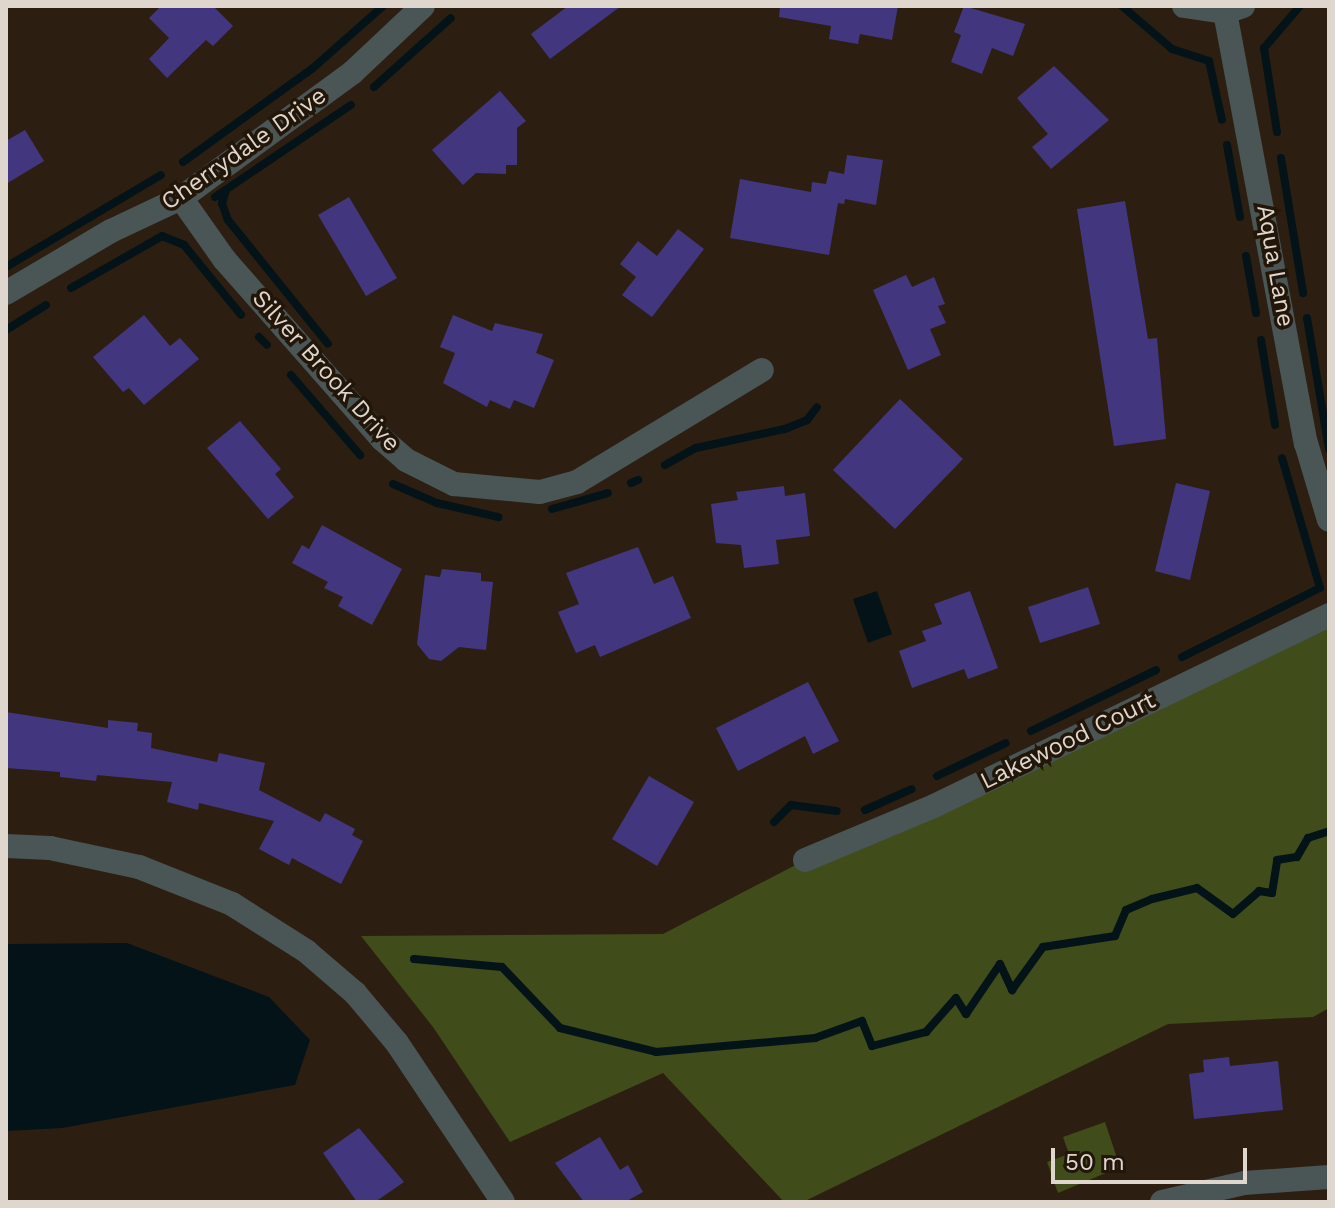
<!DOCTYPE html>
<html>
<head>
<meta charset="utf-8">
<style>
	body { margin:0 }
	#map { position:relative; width:1335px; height:1208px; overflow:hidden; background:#2c1f12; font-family:"Work Sans",sans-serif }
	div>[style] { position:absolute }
	.green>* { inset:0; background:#404c1a }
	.water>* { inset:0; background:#041317 }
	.stream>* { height:8px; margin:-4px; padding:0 4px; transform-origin:4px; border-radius:4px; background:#041317 }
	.building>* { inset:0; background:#42367f }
	.minor>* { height:24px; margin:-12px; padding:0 12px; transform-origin:12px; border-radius:12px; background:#4a5555 }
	span { translate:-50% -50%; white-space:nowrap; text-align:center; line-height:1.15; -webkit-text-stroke:7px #221609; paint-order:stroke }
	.street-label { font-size:24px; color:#dfd6ce }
	.frame { position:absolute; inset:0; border:8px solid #dfd6ce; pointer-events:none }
	.scale { position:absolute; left:1051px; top:1148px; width:196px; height:36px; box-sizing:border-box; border:4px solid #dfd6ce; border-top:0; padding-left:10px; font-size:24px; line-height:28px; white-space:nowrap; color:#dfd6ce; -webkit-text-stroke:6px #221609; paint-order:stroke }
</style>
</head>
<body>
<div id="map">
	<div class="green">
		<i style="clip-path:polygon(1329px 615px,1329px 1008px,1313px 1017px,1168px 1024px,803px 1202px,784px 1202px,663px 1073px,510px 1142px,433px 1027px,361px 936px,663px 934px,805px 860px)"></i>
		<i style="clip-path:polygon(1105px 1122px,1120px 1167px,1058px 1193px,1047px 1162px,1069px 1154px,1063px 1137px)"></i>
	</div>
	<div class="water">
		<i style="clip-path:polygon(877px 591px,892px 634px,868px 643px,853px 599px)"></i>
		<i style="clip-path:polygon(127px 943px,269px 997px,310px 1040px,295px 1085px,62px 1128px,6px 1131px,6px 944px)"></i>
	</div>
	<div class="stream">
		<i style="left:1122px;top:6px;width:66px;rotate:40.7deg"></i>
		<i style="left:1172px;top:49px;width:39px;rotate:18deg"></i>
		<i style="left:1209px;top:61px;width:60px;rotate:77.6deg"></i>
		<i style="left:374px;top:87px;width:103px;rotate:-41.9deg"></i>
		<i style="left:1277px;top:132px;width:85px;rotate:-98.8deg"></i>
		<i style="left:1264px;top:48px;width:55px;rotate:-49.4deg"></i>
		<i style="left:1227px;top:145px;width:73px;rotate:79.8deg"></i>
		<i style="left:1281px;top:158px;width:137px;rotate:80.7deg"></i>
		<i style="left:183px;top:162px;width:160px;rotate:-35.9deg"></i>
		<i style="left:313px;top:68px;width:94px;rotate:-41.5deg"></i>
		<i style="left:226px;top:190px;width:14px;rotate:107deg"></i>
		<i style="left:222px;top:203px;width:18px;rotate:71deg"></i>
		<i style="left:228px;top:220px;width:159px;rotate:51.1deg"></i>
		<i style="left:215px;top:197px;width:164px;rotate:-34.1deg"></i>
		<i style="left:1246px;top:256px;width:58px;rotate:80deg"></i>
		<i style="left:6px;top:267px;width:180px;rotate:-30.7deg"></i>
		<i style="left:71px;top:288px;width:105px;rotate:-29.7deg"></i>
		<i style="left:162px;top:236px;width:24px;rotate:22deg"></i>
		<i style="left:184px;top:245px;width:90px;rotate:50.8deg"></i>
		<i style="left:1307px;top:318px;width:133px;rotate:80.5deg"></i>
		<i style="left:6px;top:330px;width:47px;rotate:-32deg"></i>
		<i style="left:259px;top:337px;width:11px;rotate:45deg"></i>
		<i style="left:1261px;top:340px;width:86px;rotate:80.6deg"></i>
		<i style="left:291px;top:375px;width:106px;rotate:49.2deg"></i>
		<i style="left:665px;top:465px;width:35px;rotate:-29deg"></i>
		<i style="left:696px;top:448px;width:91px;rotate:-12.1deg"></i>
		<i style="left:785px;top:429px;width:24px;rotate:-22deg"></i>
		<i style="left:807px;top:420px;width:16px;rotate:-52deg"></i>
		<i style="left:631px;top:483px;width:8px;rotate:-23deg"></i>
		<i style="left:393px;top:484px;width:48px;rotate:23.4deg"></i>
		<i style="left:437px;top:503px;width:63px;rotate:12.9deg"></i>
		<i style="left:552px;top:509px;width:58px;rotate:-15.9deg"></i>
		<i style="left:1182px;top:657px;width:154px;rotate:-26.6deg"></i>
		<i style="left:1320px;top:588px;width:135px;rotate:-106.3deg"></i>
		<i style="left:1031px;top:731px;width:139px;rotate:-26deg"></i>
		<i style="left:937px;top:776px;width:76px;rotate:-25.6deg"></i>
		<i style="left:865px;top:810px;width:51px;rotate:-24.1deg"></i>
		<i style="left:774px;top:822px;width:24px;rotate:-45deg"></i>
		<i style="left:791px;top:805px;width:46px;rotate:7.4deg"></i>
		<i style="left:414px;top:959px;width:88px;rotate:5.2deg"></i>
		<i style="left:502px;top:967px;width:84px;rotate:46.4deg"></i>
		<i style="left:560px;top:1028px;width:99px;rotate:14deg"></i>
		<i style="left:656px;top:1052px;width:160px;rotate:-5deg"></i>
		<i style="left:815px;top:1038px;width:50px;rotate:-19.9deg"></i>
		<i style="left:862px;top:1021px;width:27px;rotate:68deg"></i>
		<i style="left:872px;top:1046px;width:56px;rotate:-14.5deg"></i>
		<i style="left:926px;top:1032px;width:45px;rotate:-48.6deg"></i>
		<i style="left:956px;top:998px;width:19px;rotate:58deg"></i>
		<i style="left:966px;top:1014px;width:60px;rotate:-55.8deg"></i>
		<i style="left:1000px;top:964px;width:29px;rotate:65deg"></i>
		<i style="left:1012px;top:990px;width:53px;rotate:-54.2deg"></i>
		<i style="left:1043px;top:947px;width:73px;rotate:-8.7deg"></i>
		<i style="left:1115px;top:936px;width:28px;rotate:-67deg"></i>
		<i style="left:1126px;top:910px;width:28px;rotate:-23deg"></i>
		<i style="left:1152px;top:899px;width:46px;rotate:-13.7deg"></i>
		<i style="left:1197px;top:888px;width:44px;rotate:35.8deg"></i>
		<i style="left:1233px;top:914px;width:35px;rotate:-41deg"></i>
		<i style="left:1259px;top:891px;width:13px;rotate:9deg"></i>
		<i style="left:1272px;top:893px;width:33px;rotate:-81deg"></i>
		<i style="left:1277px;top:860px;width:20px;rotate:-9deg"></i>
		<i style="left:1297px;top:857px;width:22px;rotate:-60deg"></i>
		<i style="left:1308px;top:838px;width:22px;rotate:-18deg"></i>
	</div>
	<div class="building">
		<i style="clip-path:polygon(161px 6px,213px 6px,233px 26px,213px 46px,206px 40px,167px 78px,149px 59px,169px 38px,149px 18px)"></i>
		<i style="clip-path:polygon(568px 6px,621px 6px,550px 59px,531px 34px)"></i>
		<i style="clip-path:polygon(780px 6px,898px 6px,892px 40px,860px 34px,858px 44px,829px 39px,831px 26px,779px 17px)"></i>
		<i style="clip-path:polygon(964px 6px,1025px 24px,1013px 56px,992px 48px,982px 74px,951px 62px,961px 35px,954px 32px)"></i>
		<i style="clip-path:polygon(1054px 66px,1109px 120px,1051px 169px,1032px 147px,1048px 134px,1017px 98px)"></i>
		<i style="clip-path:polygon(500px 91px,526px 121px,517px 128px,517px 165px,506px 165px,506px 174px,476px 173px,463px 185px,432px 150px)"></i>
		<i style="clip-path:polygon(25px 130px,44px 161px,6px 184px,6px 141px)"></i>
		<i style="clip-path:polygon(847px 155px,883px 160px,876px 205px,845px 199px,844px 204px,838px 203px,829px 255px,730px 238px,740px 179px,811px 192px,812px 182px,826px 184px,829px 171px,844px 174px)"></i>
		<i style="clip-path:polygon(349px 197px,397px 278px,366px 296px,318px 215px)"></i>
		<i style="clip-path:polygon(1125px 201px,1148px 339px,1157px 338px,1166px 439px,1114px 446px,1077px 209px)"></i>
		<i style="clip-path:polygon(678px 229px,704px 249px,652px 317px,622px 295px,636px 277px,620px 264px,638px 241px,657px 256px)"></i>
		<i style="clip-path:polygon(906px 275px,912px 287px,934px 277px,945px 304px,938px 306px,946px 323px,930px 329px,941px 355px,908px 370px,873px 290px)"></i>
		<i style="clip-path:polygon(144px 315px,170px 346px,180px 338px,199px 359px,144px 405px,129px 388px,123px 392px,93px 357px)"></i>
		<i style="clip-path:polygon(453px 315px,492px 331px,495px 323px,543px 334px,536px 353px,554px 360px,534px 408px,514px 400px,510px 409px,490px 400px,487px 407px,443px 383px,455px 353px,440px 347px)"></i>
		<i style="clip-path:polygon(900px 399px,963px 459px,895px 529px,833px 470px)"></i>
		<i style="clip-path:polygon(240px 421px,281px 469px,275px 474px,294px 497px,268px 519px,207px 448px)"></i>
		<i style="clip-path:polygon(1176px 483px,1210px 491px,1190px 580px,1155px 571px)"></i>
		<i style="clip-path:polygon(784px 486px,785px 496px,805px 493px,810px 536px,776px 540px,779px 564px,744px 568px,741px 545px,716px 543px,711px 504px,738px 500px,736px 492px)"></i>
		<i style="clip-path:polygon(322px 525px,402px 569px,372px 625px,338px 606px,343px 597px,324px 588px,328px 582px,292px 563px,302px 545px,309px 549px)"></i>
		<i style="clip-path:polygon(638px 547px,654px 584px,673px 576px,691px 618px,600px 657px,595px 645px,576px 653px,558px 612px,579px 604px,566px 573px)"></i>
		<i style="clip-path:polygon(442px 569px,481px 573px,481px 581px,493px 582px,486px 650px,459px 647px,441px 661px,429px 659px,417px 644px,425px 575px,440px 577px)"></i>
		<i style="clip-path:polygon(1088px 587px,1100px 624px,1040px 643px,1028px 607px)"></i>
		<i style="clip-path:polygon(970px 591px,998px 668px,968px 679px,964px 669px,912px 688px,899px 651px,926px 641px,922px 631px,942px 624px,934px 604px)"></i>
		<i style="clip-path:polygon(808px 682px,839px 741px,813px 754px,805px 736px,738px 771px,716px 728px)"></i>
		<i style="clip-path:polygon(6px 712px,108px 728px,108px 720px,138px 723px,137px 731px,152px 733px,151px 748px,217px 762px,219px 753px,265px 763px,259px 790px,320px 822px,325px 813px,355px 829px,352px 835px,363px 841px,341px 884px,292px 858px,289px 865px,259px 849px,274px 821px,199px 803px,198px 810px,167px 802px,172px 782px,97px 775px,96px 781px,60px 777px,60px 772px,6px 768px)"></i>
		<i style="clip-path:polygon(649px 776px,694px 802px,657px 866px,612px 839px)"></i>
		<i style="clip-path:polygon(1229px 1057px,1230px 1066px,1278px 1061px,1283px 1110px,1194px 1119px,1189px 1074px,1204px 1072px,1203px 1060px)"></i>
		<i style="clip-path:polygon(359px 1128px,404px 1182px,375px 1202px,357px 1202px,323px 1153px)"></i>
		<i style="clip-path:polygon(600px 1137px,620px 1170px,628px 1165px,643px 1192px,625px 1202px,584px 1202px,555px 1163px)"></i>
	</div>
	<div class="minor">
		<i style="left:1184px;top:6px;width:41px;rotate:8.3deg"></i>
		<i style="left:1225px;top:12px;width:19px;rotate:-18deg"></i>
		<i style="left:1225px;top:12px;width:439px;rotate:79.4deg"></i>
		<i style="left:1306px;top:443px;width:80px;rotate:73.4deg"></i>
		<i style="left:181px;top:198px;width:75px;rotate:54.8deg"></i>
		<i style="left:224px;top:259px;width:240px;rotate:48.7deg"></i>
		<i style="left:382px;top:439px;width:32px;rotate:41deg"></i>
		<i style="left:406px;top:460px;width:54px;rotate:26.6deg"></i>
		<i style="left:454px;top:484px;width:86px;rotate:5.3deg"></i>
		<i style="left:540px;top:492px;width:38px;rotate:-15deg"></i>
		<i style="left:577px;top:482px;width:216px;rotate:-31.2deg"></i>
		<i style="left:6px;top:293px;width:122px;rotate:-30.6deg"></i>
		<i style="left:111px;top:231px;width:77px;rotate:-25.2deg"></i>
		<i style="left:181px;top:198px;width:213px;rotate:-36.2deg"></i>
		<i style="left:353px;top:72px;width:96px;rotate:-43.3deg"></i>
		<i style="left:6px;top:846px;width:44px;rotate:2.6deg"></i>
		<i style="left:50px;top:848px;width:91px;rotate:12.1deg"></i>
		<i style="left:139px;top:867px;width:100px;rotate:21.7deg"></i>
		<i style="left:232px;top:904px;width:88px;rotate:32.4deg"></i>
		<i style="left:306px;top:951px;width:65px;rotate:40.6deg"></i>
		<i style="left:355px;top:993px;width:65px;rotate:50deg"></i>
		<i style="left:397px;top:1043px;width:191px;rotate:56.3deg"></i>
		<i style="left:805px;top:860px;width:140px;rotate:-22.7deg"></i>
		<i style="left:934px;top:806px;width:439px;rotate:-25.8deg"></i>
		<i style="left:1162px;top:1202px;width:84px;rotate:-13deg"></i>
		<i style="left:1244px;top:1183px;width:85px;rotate:-4deg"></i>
	</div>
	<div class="street-label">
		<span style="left:244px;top:149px;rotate:-35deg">Cherrydale Drive</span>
		<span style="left:1275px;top:266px;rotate:80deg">Aqua Lane</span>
		<span style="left:326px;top:371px;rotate:48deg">Silver Brook Drive</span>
		<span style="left:1068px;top:741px;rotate:-26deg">Lakewood Court</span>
	</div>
	<div class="frame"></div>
	<div class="scale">50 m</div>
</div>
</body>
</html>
